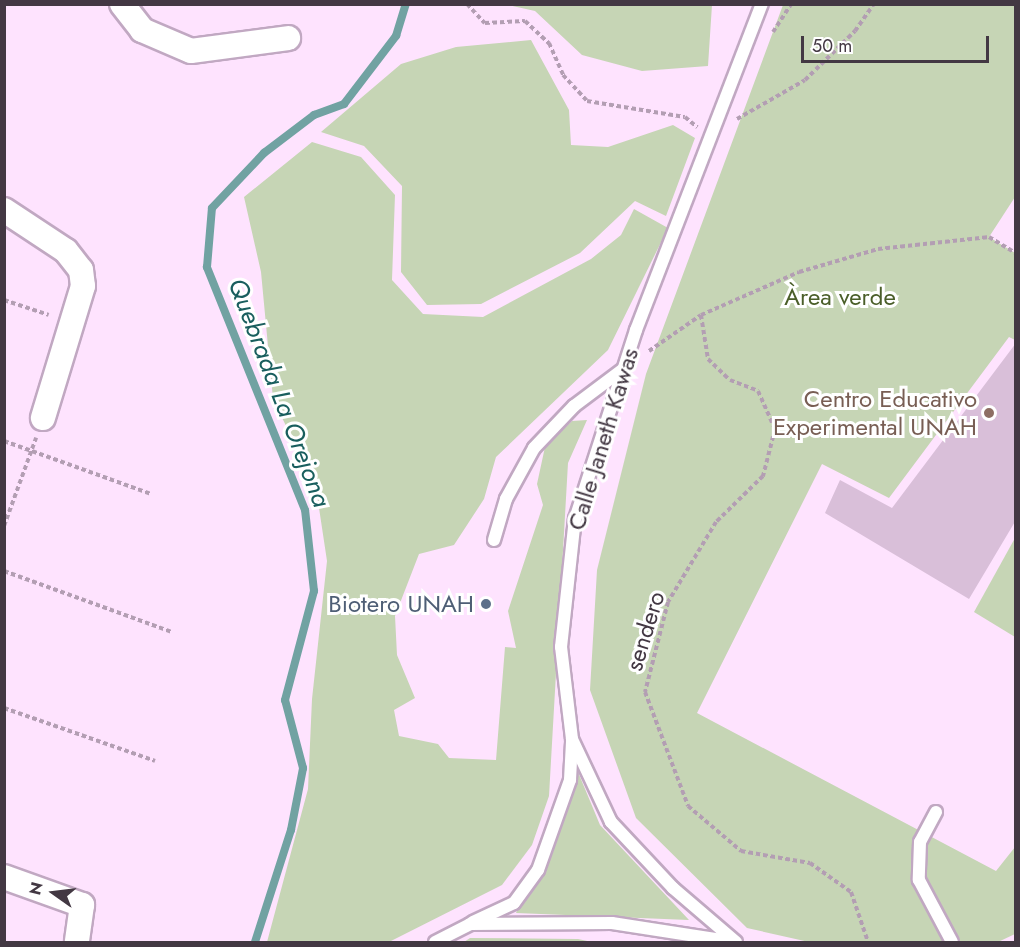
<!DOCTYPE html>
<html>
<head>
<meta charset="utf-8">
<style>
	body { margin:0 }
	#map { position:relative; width:1020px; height:947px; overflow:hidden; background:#fee3fe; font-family:Jost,sans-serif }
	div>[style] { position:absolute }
	.green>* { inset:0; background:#c6d5b5 }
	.stream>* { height:8px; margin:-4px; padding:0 4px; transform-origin:4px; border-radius:4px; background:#71a2a2 }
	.building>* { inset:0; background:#d9bfd9 }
	.path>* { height:4px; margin-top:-2px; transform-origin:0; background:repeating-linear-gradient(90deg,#b39eb3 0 4.5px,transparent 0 7.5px) }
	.roads { filter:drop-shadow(2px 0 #c1a8c2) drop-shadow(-2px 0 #c1a8c2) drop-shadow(0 2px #c1a8c2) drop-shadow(0 -2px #c1a8c2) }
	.service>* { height:12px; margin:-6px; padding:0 6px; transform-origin:6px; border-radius:6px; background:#fff }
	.minor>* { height:24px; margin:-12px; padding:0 12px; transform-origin:12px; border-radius:12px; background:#fff }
	.dots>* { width:16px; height:16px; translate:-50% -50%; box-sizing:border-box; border:3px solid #fff; border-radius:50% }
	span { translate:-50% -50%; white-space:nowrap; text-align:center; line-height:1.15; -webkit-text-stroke:6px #fff; paint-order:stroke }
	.park-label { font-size:24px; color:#4a5e29 }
	.education-label { font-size:24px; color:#785e54 }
	.right { translate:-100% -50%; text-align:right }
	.street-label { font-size:24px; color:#433843 }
	.service-label { font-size:24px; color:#4e5e75 }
	.water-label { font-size:26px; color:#195e5e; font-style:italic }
	.frame { position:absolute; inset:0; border:6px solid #433843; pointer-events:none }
	.north { position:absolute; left:24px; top:863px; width:60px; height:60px; -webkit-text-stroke:4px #fff; paint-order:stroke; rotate:284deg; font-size:16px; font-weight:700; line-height:24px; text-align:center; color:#433843 }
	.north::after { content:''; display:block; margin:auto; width:21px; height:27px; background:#433843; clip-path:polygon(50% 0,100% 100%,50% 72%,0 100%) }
	.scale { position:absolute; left:801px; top:36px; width:188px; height:27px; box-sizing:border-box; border:3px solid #433843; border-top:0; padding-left:8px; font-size:18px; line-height:21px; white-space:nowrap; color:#433843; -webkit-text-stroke:4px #fff; paint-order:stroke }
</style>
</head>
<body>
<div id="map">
	<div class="green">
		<i style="clip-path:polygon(508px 5px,712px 5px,708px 66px,642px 71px,582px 55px,535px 11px)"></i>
		<i style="clip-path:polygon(783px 5px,1015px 5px,1015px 197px,989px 237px,1015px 253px,1015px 340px,1009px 337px,889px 498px,822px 464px,697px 713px,996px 871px,1015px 847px,1015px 934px,998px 942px,809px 942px,747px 928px,636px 818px,590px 690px,597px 570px,646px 374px)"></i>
		<i style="clip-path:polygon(531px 40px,569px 110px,571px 145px,608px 147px,673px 125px,695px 138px,666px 216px,635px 201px,580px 253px,481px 304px,427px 305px,401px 272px,402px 186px,364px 146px,321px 132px,401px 64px,456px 47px)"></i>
		<i style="clip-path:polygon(312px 142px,361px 157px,395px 195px,392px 280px,423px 314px,483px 317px,591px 259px,621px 235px,634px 209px,668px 228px,608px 350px,496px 457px,484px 499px,454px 545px,419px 554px,395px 616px,397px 655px,415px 698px,394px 710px,399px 736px,438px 744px,449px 758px,496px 760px,505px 647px,516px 648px,508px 611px,543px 505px,537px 484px,545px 447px,572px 421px,587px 420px,568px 463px,549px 796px,532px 845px,502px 885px,389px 942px,267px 942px,308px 789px,312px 699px,327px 561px,316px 488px,273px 399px,261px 272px,244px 197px)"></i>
		<i style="clip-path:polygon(1015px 538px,1016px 637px,1015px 637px,974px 612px)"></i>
		<i style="clip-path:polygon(578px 772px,600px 825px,689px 920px,516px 913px)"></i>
		<i style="clip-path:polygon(470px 938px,578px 939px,592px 942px,464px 942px)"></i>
	</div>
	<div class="stream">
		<i style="left:255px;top:942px;width:118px;rotate:-72.2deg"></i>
		<i style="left:291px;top:830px;width:63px;rotate:-79deg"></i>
		<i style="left:303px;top:768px;width:70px;rotate:-104.8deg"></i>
		<i style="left:285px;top:700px;width:113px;rotate:-75.1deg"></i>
		<i style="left:314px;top:591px;width:81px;rotate:-96.3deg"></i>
		<i style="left:305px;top:510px;width:262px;rotate:-112deg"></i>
		<i style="left:207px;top:267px;width:59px;rotate:-85.2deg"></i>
		<i style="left:212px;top:208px;width:76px;rotate:-46.6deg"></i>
		<i style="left:264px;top:153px;width:63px;rotate:-37.2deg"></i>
		<i style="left:314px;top:115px;width:32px;rotate:-20deg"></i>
		<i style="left:344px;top:104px;width:86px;rotate:-52.6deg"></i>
		<i style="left:396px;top:36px;width:34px;rotate:-73deg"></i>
	</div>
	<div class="building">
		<i style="clip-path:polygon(1016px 343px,1016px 520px,969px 599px,825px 513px,840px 480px,892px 508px)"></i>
	</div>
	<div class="path">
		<i style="left:467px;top:4px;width:26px;rotate:47deg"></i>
		<i style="left:485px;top:23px;width:40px;rotate:-2.9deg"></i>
		<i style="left:525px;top:21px;width:33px;rotate:43deg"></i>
		<i style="left:549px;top:43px;width:35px;rotate:66deg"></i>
		<i style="left:563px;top:75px;width:35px;rotate:47deg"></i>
		<i style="left:587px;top:101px;width:99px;rotate:9.3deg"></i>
		<i style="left:685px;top:117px;width:16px;rotate:40deg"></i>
		<i style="left:773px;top:32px;width:33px;rotate:-57deg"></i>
		<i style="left:737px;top:119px;width:78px;rotate:-29.8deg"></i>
		<i style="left:805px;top:80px;width:70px;rotate:-44.4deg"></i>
		<i style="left:855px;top:31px;width:33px;rotate:-55deg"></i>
		<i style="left:4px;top:300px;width:47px;rotate:18.4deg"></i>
		<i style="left:701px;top:315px;width:45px;rotate:81deg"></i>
		<i style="left:708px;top:359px;width:30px;rotate:44deg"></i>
		<i style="left:730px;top:380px;width:30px;rotate:21deg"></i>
		<i style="left:758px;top:391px;width:42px;rotate:65.9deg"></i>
		<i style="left:775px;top:429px;width:49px;rotate:104.3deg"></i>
		<i style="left:763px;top:476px;width:66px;rotate:135.6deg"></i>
		<i style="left:716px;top:522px;width:93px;rotate:121deg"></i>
		<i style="left:668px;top:602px;width:93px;rotate:104.3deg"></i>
		<i style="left:645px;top:692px;width:122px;rotate:69.3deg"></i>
		<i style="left:688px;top:806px;width:70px;rotate:40.3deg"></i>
		<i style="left:741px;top:851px;width:70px;rotate:9.9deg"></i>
		<i style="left:810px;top:863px;width:50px;rotate:35.3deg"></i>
		<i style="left:851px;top:892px;width:53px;rotate:71.2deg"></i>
		<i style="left:649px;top:351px;width:63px;rotate:-34.7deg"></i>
		<i style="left:701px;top:315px;width:107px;rotate:-23.7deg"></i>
		<i style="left:799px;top:272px;width:82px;rotate:-16.2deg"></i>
		<i style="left:878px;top:249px;width:112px;rotate:-6.2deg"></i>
		<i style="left:989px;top:237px;width:31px;rotate:31deg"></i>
		<i style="left:4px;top:441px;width:156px;rotate:19.8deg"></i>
		<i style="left:4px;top:526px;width:94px;rotate:-70deg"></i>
		<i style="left:4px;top:571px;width:179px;rotate:20deg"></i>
		<i style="left:4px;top:708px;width:160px;rotate:19.3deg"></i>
	</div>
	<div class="roads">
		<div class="service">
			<i style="left:494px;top:540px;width:43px;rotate:-73.7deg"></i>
			<i style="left:506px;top:499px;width:58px;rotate:-61.2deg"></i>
			<i style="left:534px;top:448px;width:58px;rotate:-46.4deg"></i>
			<i style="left:574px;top:406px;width:60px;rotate:-36.9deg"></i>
			<i style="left:936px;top:812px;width:34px;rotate:118deg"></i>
			<i style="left:920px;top:842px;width:38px;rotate:92deg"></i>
			<i style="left:919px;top:880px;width:70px;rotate:62deg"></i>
			<i style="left:473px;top:922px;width:45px;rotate:-24.9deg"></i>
			<i style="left:514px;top:903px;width:41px;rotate:-54deg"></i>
			<i style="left:538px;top:870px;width:96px;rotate:-70.4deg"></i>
			<i style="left:570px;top:780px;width:38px;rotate:-87deg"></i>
			<i style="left:435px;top:942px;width:39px;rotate:-27deg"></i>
			<i style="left:470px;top:924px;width:142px;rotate:-0.4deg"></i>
			<i style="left:612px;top:923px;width:124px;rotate:8.8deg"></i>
			<i style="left:736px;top:942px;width:83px;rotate:-139.4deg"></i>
			<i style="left:673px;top:888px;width:91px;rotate:-133.2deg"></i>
			<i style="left:611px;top:822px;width:92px;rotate:-115.2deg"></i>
			<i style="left:572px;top:739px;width:93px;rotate:-96.8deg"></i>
			<i style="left:561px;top:647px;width:129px;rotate:-83.8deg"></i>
			<i style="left:575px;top:519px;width:199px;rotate:-72.1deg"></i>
			<i style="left:636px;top:330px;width:350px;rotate:-68.9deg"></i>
		</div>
		<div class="minor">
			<i style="left:122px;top:4px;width:33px;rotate:52deg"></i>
			<i style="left:142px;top:30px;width:53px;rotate:23.2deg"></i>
			<i style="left:191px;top:51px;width:98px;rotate:-7.6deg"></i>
			<i style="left:4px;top:210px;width:74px;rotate:33.5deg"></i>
			<i style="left:66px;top:251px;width:24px;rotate:52deg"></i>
			<i style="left:81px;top:270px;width:16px;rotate:83deg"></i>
			<i style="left:83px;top:286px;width:138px;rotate:106.9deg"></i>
			<i style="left:4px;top:877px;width:83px;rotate:19.7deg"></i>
			<i style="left:82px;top:905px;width:37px;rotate:98deg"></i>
		</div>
	</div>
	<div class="dots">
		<i style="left:989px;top:413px;background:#8d6e63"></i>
		<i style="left:486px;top:604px;background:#5c6f8a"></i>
	</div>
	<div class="park-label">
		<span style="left:840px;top:297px">Àrea verde</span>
	</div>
	<div class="education-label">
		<span class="right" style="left:977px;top:413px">Centro Educativo<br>Experimental UNAH</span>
	</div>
	<div class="street-label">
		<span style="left:603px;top:439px;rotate:-73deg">Calle Janeth Kawas</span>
		<span style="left:645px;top:631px;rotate:-73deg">sendero</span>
	</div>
	<div class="service-label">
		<span class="right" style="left:474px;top:604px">Biotero UNAH</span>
	</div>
	<div class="water-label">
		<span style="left:279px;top:393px;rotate:69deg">Quebrada La Orejona</span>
	</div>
	<div class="frame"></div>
	<div class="north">N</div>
	<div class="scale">50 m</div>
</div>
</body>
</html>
